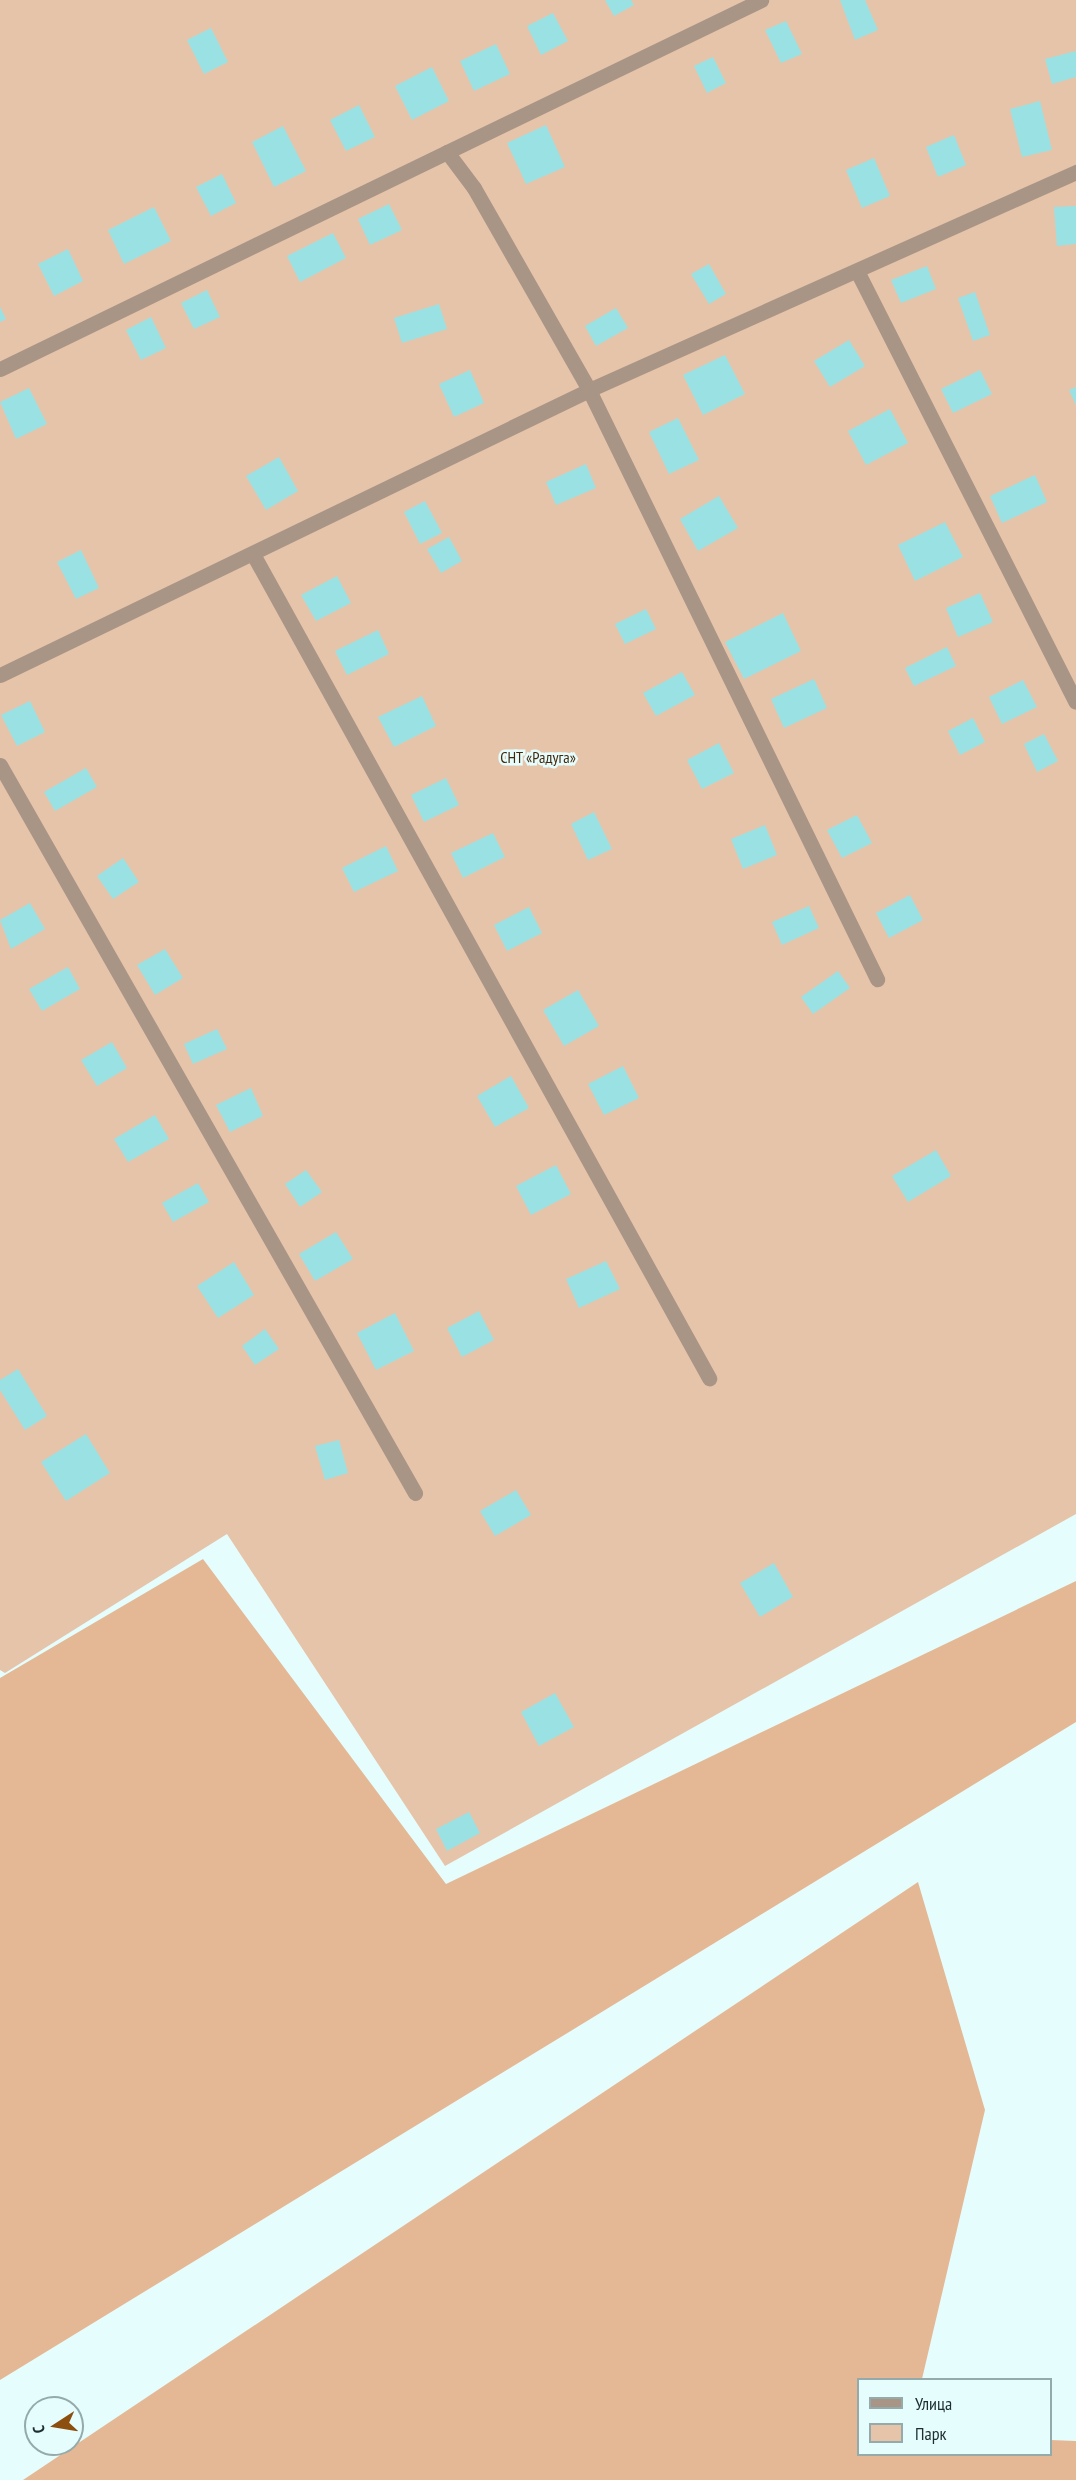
<!DOCTYPE html>
<html>
<head>
<meta charset="utf-8">
<style>
	body { margin:0 }
	#map { position:relative; width:1076px; height:2480px; overflow:hidden; background:#e5fdfd; font-family:"PT Sans Narrow",sans-serif }
	div>[style] { position:absolute }
	.green>* { inset:0; background:#e6c4aa }
	.forest>* { inset:0; background:#e5b895 }
	.building>* { inset:0; background:#9ae1e4 }
	.service>* { height:15px; margin:-7.5px; padding:0 7.5px; transform-origin:7.5px; border-radius:7.5px; background:#a99586 }
	.minor>* { height:15px; margin:-7.5px; padding:0 7.5px; transform-origin:7.5px; border-radius:7.5px; background:#a99586 }
	span { translate:-50% -50%; white-space:nowrap; text-align:center; line-height:1.15; -webkit-text-stroke:5px #e5fdfd; paint-order:stroke }
	.park-label { font-size:16px; color:#45270b }
	.legend { position:absolute; left:857px; top:2378px; width:195px; height:78px; box-sizing:border-box; background:#e5fdfd; border:2px solid #95aaaa; margin:0; padding:8px 10px; list-style:none; font-size:18px; color:#1e2d2e }
	.legend li { display:flex; align-items:center; gap:12px; height:30px }
	.legend b { width:30px; border:2px solid #95aaaa }
	.north { position:absolute; left:24px; top:2396px; width:60px; height:60px; box-sizing:border-box; background:#e5fdfd; border:2px solid #95aaaa; border-radius:50%; rotate:258deg; font-size:16px; font-weight:700; line-height:24px; text-align:center; color:#1e2d2e }
	.north::after { content:''; display:block; margin:auto; width:21px; height:27px; background:#8c4f10; clip-path:polygon(50% 0,100% 100%,50% 72%,0 100%) }
</style>
</head>
<body>
<div id="map">
	<div class="green">
		<i style="clip-path:polygon(0 0,1076px 0,1076px 1514px,445px 1866px,227px 1534px,5px 1673px,0 1670px)"></i>
	</div>
	<div class="forest">
		<i style="clip-path:polygon(203px 1559px,446px 1884px,1076px 1581px,1076px 1722px,0 2380px,0 1678px)"></i>
		<i style="clip-path:polygon(918px 1882px,985px 2110px,922px 2379px,858px 2380px,858px 2454px,1050px 2454px,1051px 2440px,1076px 2441px,1076px 2480px,23px 2480px)"></i>
	</div>
	<div class="building">
		<i style="clip-path:polygon(605px 0,631px 0,634px 5px,614px 16px)"></i>
		<i style="clip-path:polygon(840px 0,865px 0,878px 30px,855px 40px)"></i>
		<i style="clip-path:polygon(553px 13px,568px 41px,541px 55px,527px 26px)"></i>
		<i style="clip-path:polygon(786px 21px,802px 54px,781px 63px,765px 30px)"></i>
		<i style="clip-path:polygon(211px 28px,228px 62px,204px 74px,187px 40px)"></i>
		<i style="clip-path:polygon(496px 44px,510px 74px,474px 91px,460px 61px)"></i>
		<i style="clip-path:polygon(1076px 51px,1076px 77px,1052px 84px,1045px 59px)"></i>
		<i style="clip-path:polygon(713px 57px,726px 83px,707px 93px,694px 66px)"></i>
		<i style="clip-path:polygon(432px 67px,449px 101px,412px 120px,395px 86px)"></i>
		<i style="clip-path:polygon(1040px 101px,1052px 150px,1022px 157px,1010px 109px)"></i>
		<i style="clip-path:polygon(359px 105px,375px 137px,346px 151px,330px 120px)"></i>
		<i style="clip-path:polygon(546px 125px,565px 167px,526px 184px,507px 143px)"></i>
		<i style="clip-path:polygon(283px 126px,306px 171px,274px 187px,252px 142px)"></i>
		<i style="clip-path:polygon(954px 135px,966px 165px,938px 177px,926px 147px)"></i>
		<i style="clip-path:polygon(874px 158px,890px 196px,862px 208px,846px 170px)"></i>
		<i style="clip-path:polygon(222px 174px,236px 203px,211px 216px,196px 187px)"></i>
		<i style="clip-path:polygon(389px 204px,402px 230px,370px 245px,358px 219px)"></i>
		<i style="clip-path:polygon(1076px 206px,1076px 244px,1057px 246px,1054px 207px)"></i>
		<i style="clip-path:polygon(154px 207px,171px 241px,124px 264px,108px 230px)"></i>
		<i style="clip-path:polygon(333px 233px,346px 258px,300px 282px,287px 256px)"></i>
		<i style="clip-path:polygon(68px 249px,83px 281px,54px 296px,38px 264px)"></i>
		<i style="clip-path:polygon(709px 264px,726px 294px,709px 304px,691px 274px)"></i>
		<i style="clip-path:polygon(927px 266px,936px 289px,901px 303px,891px 280px)"></i>
		<i style="clip-path:polygon(207px 290px,220px 317px,194px 329px,181px 303px)"></i>
		<i style="clip-path:polygon(975px 292px,990px 335px,973px 341px,958px 298px)"></i>
		<i style="clip-path:polygon(439px 304px,447px 329px,402px 343px,394px 318px)"></i>
		<i style="clip-path:polygon(0 307px,6px 319px,0 322px)"></i>
		<i style="clip-path:polygon(616px 308px,628px 328px,596px 346px,585px 326px)"></i>
		<i style="clip-path:polygon(151px 317px,166px 348px,141px 360px,126px 330px)"></i>
		<i style="clip-path:polygon(849px 340px,865px 366px,830px 387px,814px 361px)"></i>
		<i style="clip-path:polygon(725px 355px,745px 394px,703px 415px,683px 375px)"></i>
		<i style="clip-path:polygon(470px 370px,484px 403px,454px 417px,439px 384px)"></i>
		<i style="clip-path:polygon(980px 370px,992px 394px,953px 413px,941px 389px)"></i>
		<i style="clip-path:polygon(1076px 387px,1076px 405px,1069px 390px)"></i>
		<i style="clip-path:polygon(29px 388px,47px 424px,16px 439px,0 402px)"></i>
		<i style="clip-path:polygon(890px 409px,908px 443px,866px 465px,848px 431px)"></i>
		<i style="clip-path:polygon(678px 418px,699px 460px,669px 474px,649px 432px)"></i>
		<i style="clip-path:polygon(279px 457px,298px 491px,266px 510px,246px 476px)"></i>
		<i style="clip-path:polygon(586px 464px,596px 488px,556px 505px,546px 482px)"></i>
		<i style="clip-path:polygon(1035px 475px,1047px 502px,1002px 523px,990px 496px)"></i>
		<i style="clip-path:polygon(719px 496px,738px 528px,698px 551px,680px 519px)"></i>
		<i style="clip-path:polygon(425px 501px,442px 533px,420px 544px,404px 512px)"></i>
		<i style="clip-path:polygon(945px 522px,963px 557px,915px 581px,898px 545px)"></i>
		<i style="clip-path:polygon(449px 537px,462px 561px,441px 573px,427px 549px)"></i>
		<i style="clip-path:polygon(81px 550px,99px 588px,76px 599px,57px 562px)"></i>
		<i style="clip-path:polygon(337px 576px,351px 603px,316px 621px,301px 595px)"></i>
		<i style="clip-path:polygon(980px 593px,993px 622px,958px 637px,946px 608px)"></i>
		<i style="clip-path:polygon(646px 609px,656px 629px,625px 644px,615px 624px)"></i>
		<i style="clip-path:polygon(783px 613px,801px 651px,744px 679px,725px 642px)"></i>
		<i style="clip-path:polygon(378px 630px,389px 654px,347px 675px,335px 651px)"></i>
		<i style="clip-path:polygon(947px 647px,956px 666px,914px 686px,905px 668px)"></i>
		<i style="clip-path:polygon(682px 672px,695px 695px,656px 716px,643px 693px)"></i>
		<i style="clip-path:polygon(814px 679px,827px 708px,784px 728px,771px 699px)"></i>
		<i style="clip-path:polygon(1023px 680px,1037px 707px,1002px 724px,989px 697px)"></i>
		<i style="clip-path:polygon(422px 696px,436px 726px,394px 747px,378px 717px)"></i>
		<i style="clip-path:polygon(30px 701px,45px 732px,17px 746px,1px 715px)"></i>
		<i style="clip-path:polygon(973px 718px,985px 742px,960px 755px,948px 731px)"></i>
		<i style="clip-path:polygon(1044px 734px,1058px 761px,1037px 772px,1024px 744px)"></i>
		<i style="clip-path:polygon(719px 743px,734px 773px,702px 789px,687px 760px)"></i>
		<i style="clip-path:polygon(86px 768px,97px 787px,55px 811px,44px 792px)"></i>
		<i style="clip-path:polygon(446px 778px,459px 805px,424px 822px,411px 795px)"></i>
		<i style="clip-path:polygon(594px 812px,612px 849px,588px 860px,571px 824px)"></i>
		<i style="clip-path:polygon(857px 815px,872px 843px,842px 858px,827px 830px)"></i>
		<i style="clip-path:polygon(765px 825px,777px 855px,743px 869px,731px 839px)"></i>
		<i style="clip-path:polygon(493px 833px,505px 857px,463px 878px,451px 853px)"></i>
		<i style="clip-path:polygon(386px 846px,398px 871px,354px 892px,342px 868px)"></i>
		<i style="clip-path:polygon(123px 858px,139px 882px,113px 899px,97px 876px)"></i>
		<i style="clip-path:polygon(910px 895px,923px 920px,889px 938px,876px 913px)"></i>
		<i style="clip-path:polygon(30px 903px,45px 929px,11px 949px,0 920px)"></i>
		<i style="clip-path:polygon(809px 906px,819px 928px,782px 945px,772px 922px)"></i>
		<i style="clip-path:polygon(529px 907px,542px 933px,507px 951px,494px 925px)"></i>
		<i style="clip-path:polygon(165px 949px,183px 978px,155px 995px,137px 965px)"></i>
		<i style="clip-path:polygon(68px 967px,80px 989px,42px 1011px,29px 989px)"></i>
		<i style="clip-path:polygon(838px 971px,850px 988px,813px 1014px,801px 997px)"></i>
		<i style="clip-path:polygon(578px 990px,599px 1026px,564px 1046px,543px 1010px)"></i>
		<i style="clip-path:polygon(217px 1029px,227px 1049px,193px 1064px,184px 1044px)"></i>
		<i style="clip-path:polygon(112px 1042px,127px 1068px,97px 1086px,81px 1060px)"></i>
		<i style="clip-path:polygon(623px 1066px,639px 1098px,604px 1115px,588px 1084px)"></i>
		<i style="clip-path:polygon(511px 1076px,529px 1108px,495px 1127px,477px 1096px)"></i>
		<i style="clip-path:polygon(251px 1088px,263px 1116px,230px 1132px,216px 1105px)"></i>
		<i style="clip-path:polygon(155px 1115px,169px 1139px,128px 1162px,114px 1139px)"></i>
		<i style="clip-path:polygon(936px 1150px,951px 1176px,908px 1202px,892px 1176px)"></i>
		<i style="clip-path:polygon(556px 1165px,571px 1194px,531px 1215px,516px 1186px)"></i>
		<i style="clip-path:polygon(306px 1170px,322px 1192px,300px 1207px,285px 1184px)"></i>
		<i style="clip-path:polygon(198px 1183px,209px 1202px,173px 1222px,162px 1203px)"></i>
		<i style="clip-path:polygon(336px 1232px,353px 1259px,315px 1281px,299px 1254px)"></i>
		<i style="clip-path:polygon(606px 1261px,620px 1289px,579px 1308px,566px 1279px)"></i>
		<i style="clip-path:polygon(234px 1262px,254px 1295px,218px 1318px,197px 1286px)"></i>
		<i style="clip-path:polygon(479px 1311px,494px 1340px,462px 1357px,447px 1328px)"></i>
		<i style="clip-path:polygon(395px 1313px,414px 1351px,376px 1370px,357px 1333px)"></i>
		<i style="clip-path:polygon(265px 1329px,279px 1349px,255px 1365px,242px 1346px)"></i>
		<i style="clip-path:polygon(18px 1369px,47px 1416px,25px 1430px,0 1390px,0 1380px)"></i>
		<i style="clip-path:polygon(86px 1434px,110px 1473px,66px 1501px,41px 1462px)"></i>
		<i style="clip-path:polygon(339px 1440px,348px 1473px,325px 1480px,315px 1446px)"></i>
		<i style="clip-path:polygon(516px 1490px,531px 1515px,495px 1536px,480px 1511px)"></i>
		<i style="clip-path:polygon(774px 1563px,793px 1597px,760px 1617px,740px 1583px)"></i>
		<i style="clip-path:polygon(555px 1693px,574px 1727px,539px 1746px,521px 1712px)"></i>
		<i style="clip-path:polygon(469px 1812px,480px 1833px,447px 1851px,436px 1829px)"></i>
	</div>
	<div class="service">
		<i style="left:447px;top:152px;width:349px;rotate:-25.8deg"></i>
		<i style="left:857px;top:271px;width:483px;rotate:63.1deg"></i>
		<i style="left:589px;top:390px;width:656px;rotate:63.94deg"></i>
		<i style="left:254px;top:556px;width:940px;rotate:61.03deg"></i>
		<i style="left:0;top:765px;width:838px;rotate:60.31deg"></i>
	</div>
	<div class="minor">
		<i style="left:0;top:369px;width:497px;rotate:-25.9deg"></i>
		<i style="left:447px;top:152px;width:45px;rotate:53.1deg"></i>
		<i style="left:474px;top:188px;width:232px;rotate:60.3deg"></i>
		<i style="left:0;top:675px;width:654px;rotate:-25.82deg"></i>
		<i style="left:589px;top:390px;width:534px;rotate:-24.12deg"></i>
	</div>
	<div class="park-label">
		<span style="left:538px;top:757px">СНТ «Радуга»</span>
	</div>
	<ul class="legend">
	<li><b style="height:8px;background:#a99586"></b>Улица</li>
	<li><b style="height:16px;background:#e6c4aa"></b>Парк</li>
	</ul>
	<div class="north">С</div>
</div>
</body>
</html>
